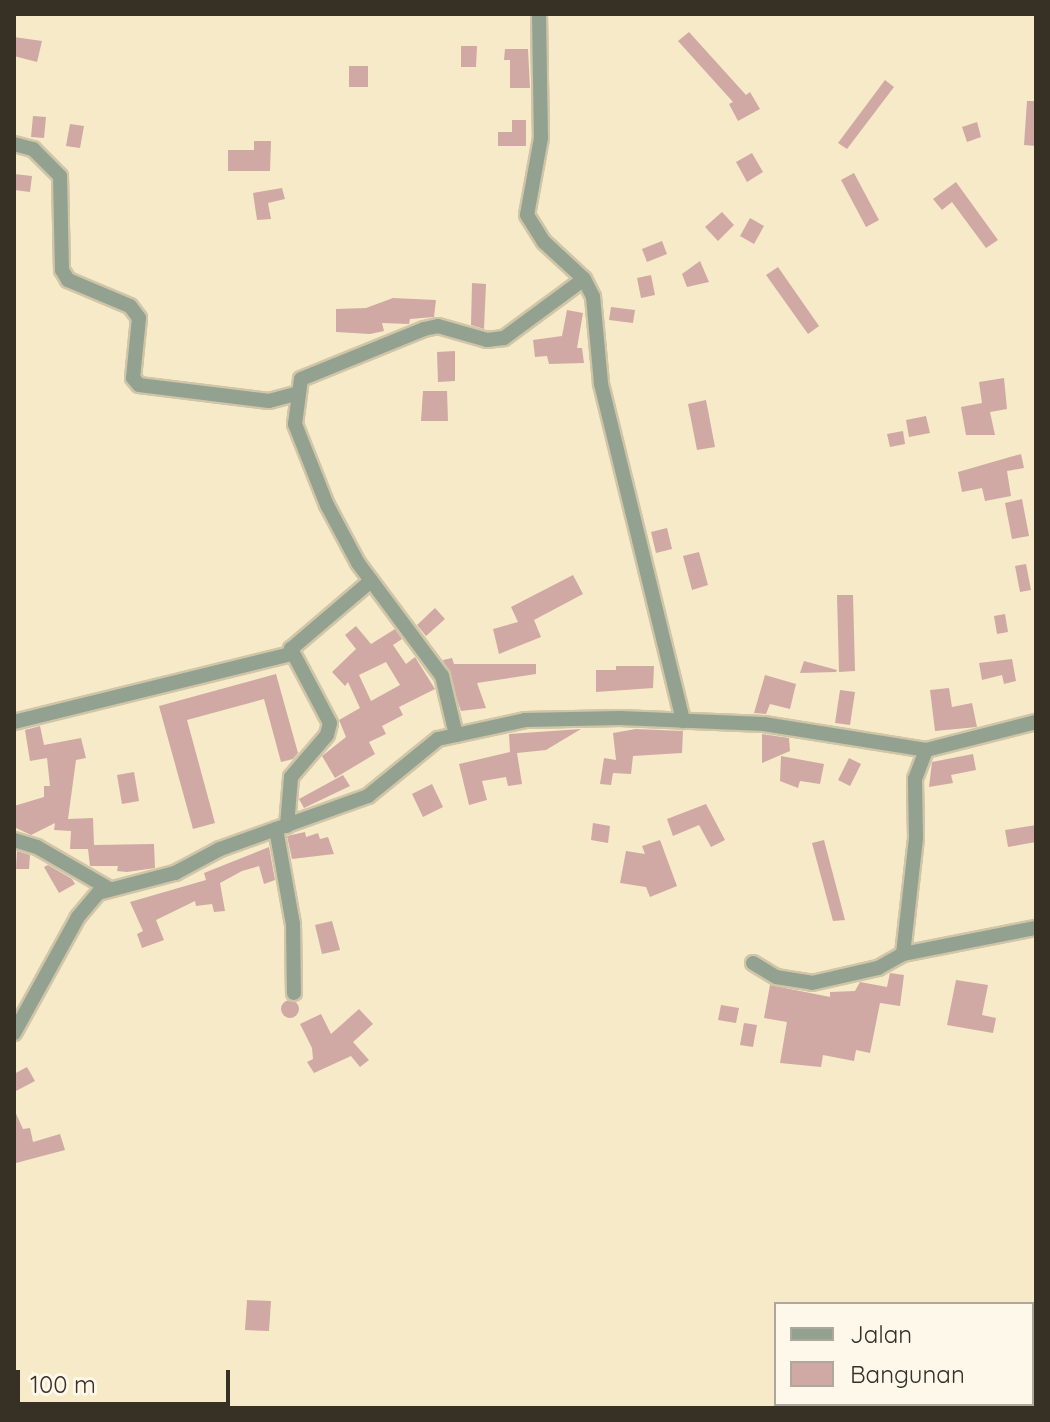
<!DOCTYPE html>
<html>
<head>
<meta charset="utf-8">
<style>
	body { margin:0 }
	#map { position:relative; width:1050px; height:1422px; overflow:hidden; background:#f6eac8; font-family:Quicksand,sans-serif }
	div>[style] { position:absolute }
	.building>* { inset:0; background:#d0a9a4 }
	.round { border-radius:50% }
	.roads { filter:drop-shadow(2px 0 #d0c5a7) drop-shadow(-2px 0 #d0c5a7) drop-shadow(0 2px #d0c5a7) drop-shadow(0 -2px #d0c5a7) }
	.minor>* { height:14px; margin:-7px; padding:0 7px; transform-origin:7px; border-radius:7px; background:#93a191 }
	span { translate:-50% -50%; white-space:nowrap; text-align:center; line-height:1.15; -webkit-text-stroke:6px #fdf8ea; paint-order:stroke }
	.frame { position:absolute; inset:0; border:16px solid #363124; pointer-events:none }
	.legend { position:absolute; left:774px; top:1302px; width:260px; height:104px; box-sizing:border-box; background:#fdf8ea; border:2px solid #ada89b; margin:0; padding:10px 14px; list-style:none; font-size:24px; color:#363124 }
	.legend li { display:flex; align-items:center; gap:16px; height:40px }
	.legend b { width:40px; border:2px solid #ada89b }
	.scale { position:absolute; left:16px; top:1370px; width:214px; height:36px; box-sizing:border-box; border:4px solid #363124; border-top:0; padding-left:10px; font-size:24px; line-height:28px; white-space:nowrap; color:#363124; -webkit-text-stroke:6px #fdf8ea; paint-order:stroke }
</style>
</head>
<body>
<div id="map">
	<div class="building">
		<i style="clip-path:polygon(689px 32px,746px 95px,750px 92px,760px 109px,738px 121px,729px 104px,733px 102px,678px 41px)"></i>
		<i style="clip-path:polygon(14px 37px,42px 41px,37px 62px,14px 56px)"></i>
		<i style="clip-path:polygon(461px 46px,477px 46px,476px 67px,461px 67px)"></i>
		<i style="clip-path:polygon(505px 49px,528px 49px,530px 88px,510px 88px,510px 60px,504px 60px)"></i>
		<i style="clip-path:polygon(349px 66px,368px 66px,368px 87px,349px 87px)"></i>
		<i style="clip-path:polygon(885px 80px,894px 87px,847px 149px,838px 143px)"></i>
		<i style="clip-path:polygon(1027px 101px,1036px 101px,1036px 146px,1024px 145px)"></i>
		<i style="clip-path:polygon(33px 116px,46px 117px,44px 138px,31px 137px)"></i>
		<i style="clip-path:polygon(512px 120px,526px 120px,526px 146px,498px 146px,498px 132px,512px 132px)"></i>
		<i style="clip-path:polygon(977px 122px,981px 137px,967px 142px,962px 127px)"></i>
		<i style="clip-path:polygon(70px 124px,84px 126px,80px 148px,66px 146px)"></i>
		<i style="clip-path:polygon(254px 141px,271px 141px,270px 171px,228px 171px,228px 150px,254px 150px)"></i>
		<i style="clip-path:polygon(752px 153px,763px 172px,747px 182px,736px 162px)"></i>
		<i style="clip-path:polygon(854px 173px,879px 220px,866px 227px,841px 180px)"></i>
		<i style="clip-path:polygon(14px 174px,32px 176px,30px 192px,14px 190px)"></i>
		<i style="clip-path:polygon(956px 182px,998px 240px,986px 248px,952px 202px,942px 210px,933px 199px)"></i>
		<i style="clip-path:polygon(282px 188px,285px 199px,268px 203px,271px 219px,257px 220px,253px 193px)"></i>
		<i style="clip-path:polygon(722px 212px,734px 225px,718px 241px,705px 227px)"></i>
		<i style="clip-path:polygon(750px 218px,764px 226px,754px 244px,740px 236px)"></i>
		<i style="clip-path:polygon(662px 241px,667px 254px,647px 262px,642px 249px)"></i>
		<i style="clip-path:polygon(700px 261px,709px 282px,687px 287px,682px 274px)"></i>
		<i style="clip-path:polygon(778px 267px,819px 326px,808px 334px,766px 275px)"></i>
		<i style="clip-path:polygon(651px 275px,655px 295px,641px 298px,637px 278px)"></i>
		<i style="clip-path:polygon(472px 283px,486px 284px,484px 329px,471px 325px)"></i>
		<i style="clip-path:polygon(393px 298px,436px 300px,434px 317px,410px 319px,409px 324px,382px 323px,384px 331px,370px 334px,336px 332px,336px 309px,366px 308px)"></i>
		<i style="clip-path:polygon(611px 307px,635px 310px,633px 323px,609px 320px)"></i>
		<i style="clip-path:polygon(567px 310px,583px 313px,577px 348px,582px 348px,584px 363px,549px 364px,547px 356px,535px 357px,533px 340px,562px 336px)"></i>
		<i style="clip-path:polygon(455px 351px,455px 381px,438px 382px,437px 352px)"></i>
		<i style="clip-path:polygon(1004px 378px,1007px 409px,990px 412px,995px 435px,966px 435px,961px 407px,982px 403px,979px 382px)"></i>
		<i style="clip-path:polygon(423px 391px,447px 391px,448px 421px,421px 421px)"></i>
		<i style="clip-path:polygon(706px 400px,715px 447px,697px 450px,688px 404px)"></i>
		<i style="clip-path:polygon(926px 416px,930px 433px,909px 437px,906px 420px)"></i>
		<i style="clip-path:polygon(903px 431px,905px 444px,890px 447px,887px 434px)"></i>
		<i style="clip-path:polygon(1021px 454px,1024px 468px,1007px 471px,1011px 496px,985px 501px,982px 488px,962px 492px,958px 472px)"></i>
		<i style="clip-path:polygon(1022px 499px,1029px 536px,1012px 539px,1005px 503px)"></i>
		<i style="clip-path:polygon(667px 528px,672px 549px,656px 553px,651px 532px)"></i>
		<i style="clip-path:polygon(699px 552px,708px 585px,692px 590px,683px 556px)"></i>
		<i style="clip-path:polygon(1026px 564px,1031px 590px,1020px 592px,1015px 566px)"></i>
		<i style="clip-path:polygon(573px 575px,583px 594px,534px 620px,541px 637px,499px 654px,493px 629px,518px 622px,511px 607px)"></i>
		<i style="clip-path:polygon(837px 595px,853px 595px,855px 671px,839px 672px)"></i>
		<i style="clip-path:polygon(435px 608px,445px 619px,426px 636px,417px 625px)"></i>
		<i style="clip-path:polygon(1005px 614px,1008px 632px,997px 634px,994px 616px)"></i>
		<i style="clip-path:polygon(evenodd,356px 626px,371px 644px,395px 629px,402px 639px,393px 645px,406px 664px,415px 657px,435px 689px,399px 707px,403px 715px,382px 726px,386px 734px,369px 742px,375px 754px,335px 778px,322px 756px,346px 737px,339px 720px,360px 708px,348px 682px,345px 686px,332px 672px,356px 649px,345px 635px,356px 626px,386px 662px,400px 685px,371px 701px,359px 675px,386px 662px)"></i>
		<i style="clip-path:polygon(452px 658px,454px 664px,536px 664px,536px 674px,477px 683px,486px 708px,461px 711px,443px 660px)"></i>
		<i style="clip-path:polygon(1012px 659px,1016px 681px,1004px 684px,1002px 675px,982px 680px,979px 663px)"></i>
		<i style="clip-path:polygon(804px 661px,837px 670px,836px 672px,800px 673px)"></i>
		<i style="clip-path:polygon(616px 666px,654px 666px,653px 688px,596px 692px,596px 670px,616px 670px)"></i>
		<i style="clip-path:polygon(276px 674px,298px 753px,293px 759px,281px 762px,264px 699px,187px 720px,215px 823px,193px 829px,159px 706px)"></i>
		<i style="clip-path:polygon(765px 675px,796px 684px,790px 709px,770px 704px,766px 714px,754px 713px)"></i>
		<i style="clip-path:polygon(949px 688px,952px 707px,972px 703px,977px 727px,935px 731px,930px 690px)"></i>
		<i style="clip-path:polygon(840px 690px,855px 692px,850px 725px,835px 723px)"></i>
		<i style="clip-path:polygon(40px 726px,44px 745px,81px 738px,86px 758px,76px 760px,68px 819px,93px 818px,94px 845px,154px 844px,155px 868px,127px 872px,117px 871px,118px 866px,90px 866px,88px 849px,70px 849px,71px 831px,54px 830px,55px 823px,31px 835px,14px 827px,14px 806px,44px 797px,44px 786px,50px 786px,47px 758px,30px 761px,25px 730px)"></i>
		<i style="clip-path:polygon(581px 729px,546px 750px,517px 753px,522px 784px,508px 786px,506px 777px,482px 781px,487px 800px,469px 805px,459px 764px,510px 752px,509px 734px)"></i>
		<i style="clip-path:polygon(636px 729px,683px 731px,682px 753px,633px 756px,631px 774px,613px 773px,611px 785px,600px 784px,604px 758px,616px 760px,613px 733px)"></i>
		<i style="clip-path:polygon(762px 734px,789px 738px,790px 751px,762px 763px)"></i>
		<i style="clip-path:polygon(973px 754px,976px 770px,951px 775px,953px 783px,929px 787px,932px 762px)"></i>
		<i style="clip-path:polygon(781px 756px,824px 764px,820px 784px,800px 781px,798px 788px,780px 781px)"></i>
		<i style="clip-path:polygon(849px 758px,861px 764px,850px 786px,838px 780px)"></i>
		<i style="clip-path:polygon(134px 772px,139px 801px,122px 804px,117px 775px)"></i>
		<i style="clip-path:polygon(343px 775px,350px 786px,304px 808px,299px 799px)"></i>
		<i style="clip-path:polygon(432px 784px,443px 807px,423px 817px,412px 794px)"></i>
		<i style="clip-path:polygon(706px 804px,725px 840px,711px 847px,699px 825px,673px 836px,667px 819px)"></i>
		<i style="clip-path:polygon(593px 823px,610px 826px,608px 843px,591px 840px)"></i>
		<i style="clip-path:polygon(1036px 825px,1036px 842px,1008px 847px,1005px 830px)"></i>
		<i style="clip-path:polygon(305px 832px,306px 837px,318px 833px,320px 839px,328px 837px,334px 854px,292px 859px,287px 836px)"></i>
		<i style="clip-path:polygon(660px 840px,677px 886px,650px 897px,646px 887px,620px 883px,626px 851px,645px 854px,642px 846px)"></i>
		<i style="clip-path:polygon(824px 840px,845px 920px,833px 921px,812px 843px)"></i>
		<i style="clip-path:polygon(269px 847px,275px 880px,264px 884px,259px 866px,242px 871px,220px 883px,225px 911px,214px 912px,212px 904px,196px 906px,195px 901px,156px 920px,164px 940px,142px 948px,137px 934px,143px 931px,130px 902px,206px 880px,204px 873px)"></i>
		<i style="clip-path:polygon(17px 851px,30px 855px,29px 869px,16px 869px)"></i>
		<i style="clip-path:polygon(48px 865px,72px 879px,75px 884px,59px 893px,44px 867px)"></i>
		<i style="clip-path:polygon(332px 921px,340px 950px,322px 954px,315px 925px)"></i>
		<i style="clip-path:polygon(890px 973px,904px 975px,900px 1006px,880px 1003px,870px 1053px,856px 1050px,854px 1061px,823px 1055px,821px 1067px,780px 1063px,787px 1022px,764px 1018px,770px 985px,830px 997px,830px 992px,855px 991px,860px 982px,887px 987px)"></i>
		<i style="clip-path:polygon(956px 980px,988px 985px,982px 1015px,996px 1018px,993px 1033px,947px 1025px)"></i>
		<i class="round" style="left:281px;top:1000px;width:18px;height:18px"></i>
		<i style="clip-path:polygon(721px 1005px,739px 1008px,736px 1023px,718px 1020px)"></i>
		<i style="clip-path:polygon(359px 1009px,373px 1024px,353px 1042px,369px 1060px,360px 1067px,351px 1056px,314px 1073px,307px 1062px,313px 1059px,312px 1048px,300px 1024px,321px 1014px,331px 1034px)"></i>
		<i style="clip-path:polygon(744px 1023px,757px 1025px,753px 1047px,740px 1045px)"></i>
		<i style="clip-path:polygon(27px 1067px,35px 1081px,14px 1092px,14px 1074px)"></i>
		<i style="clip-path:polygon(14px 1109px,23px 1129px,30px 1128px,33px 1142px,60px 1134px,65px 1150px,16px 1163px)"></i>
		<i style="clip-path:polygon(247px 1300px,271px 1301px,269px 1331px,245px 1330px)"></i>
	</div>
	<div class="roads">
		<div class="minor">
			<i style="left:539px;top:14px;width:124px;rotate:89.1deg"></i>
			<i style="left:541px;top:138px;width:78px;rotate:100.3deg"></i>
			<i style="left:527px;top:215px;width:32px;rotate:58deg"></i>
			<i style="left:544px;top:242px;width:54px;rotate:42.8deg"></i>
			<i style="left:584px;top:279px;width:20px;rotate:63deg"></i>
			<i style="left:593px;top:297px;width:87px;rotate:84.7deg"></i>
			<i style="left:601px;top:384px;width:347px;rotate:76.3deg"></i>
			<i style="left:14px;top:144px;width:20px;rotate:15deg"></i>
			<i style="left:33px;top:149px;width:38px;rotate:45deg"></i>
			<i style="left:60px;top:176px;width:94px;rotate:88.8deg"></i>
			<i style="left:62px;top:270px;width:12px;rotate:59deg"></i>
			<i style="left:68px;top:280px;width:67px;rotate:22.8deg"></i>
			<i style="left:130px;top:306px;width:15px;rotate:53deg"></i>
			<i style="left:139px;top:318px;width:60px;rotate:95.7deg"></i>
			<i style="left:133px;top:378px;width:9px;rotate:49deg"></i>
			<i style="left:139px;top:385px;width:131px;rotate:7deg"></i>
			<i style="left:269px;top:401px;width:31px;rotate:-15deg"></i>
			<i style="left:14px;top:722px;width:285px;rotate:-13.8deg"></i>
			<i style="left:456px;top:735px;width:61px;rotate:-103.3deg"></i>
			<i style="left:442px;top:676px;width:141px;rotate:-126.6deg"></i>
			<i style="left:358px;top:563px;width:66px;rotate:-118.1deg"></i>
			<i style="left:327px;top:505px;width:87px;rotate:-111.6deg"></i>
			<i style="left:295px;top:424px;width:45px;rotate:-82.4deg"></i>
			<i style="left:301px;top:379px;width:133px;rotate:-22.1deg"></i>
			<i style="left:424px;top:329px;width:14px;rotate:-12deg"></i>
			<i style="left:438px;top:326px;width:51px;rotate:15.9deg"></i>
			<i style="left:487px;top:340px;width:17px;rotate:-7deg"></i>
			<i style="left:504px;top:338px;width:99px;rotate:-36.4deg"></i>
			<i style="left:287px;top:826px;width:49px;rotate:-85.3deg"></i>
			<i style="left:291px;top:777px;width:55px;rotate:-49.4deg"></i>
			<i style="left:327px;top:735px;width:12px;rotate:-76deg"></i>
			<i style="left:330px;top:723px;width:84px;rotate:-117.8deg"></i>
			<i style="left:291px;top:649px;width:105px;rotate:-40.4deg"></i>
			<i style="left:276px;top:829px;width:97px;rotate:79.9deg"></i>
			<i style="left:293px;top:924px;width:69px;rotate:89.2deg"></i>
			<i style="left:14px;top:840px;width:24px;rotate:17deg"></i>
			<i style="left:37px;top:847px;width:82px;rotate:30deg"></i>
			<i style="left:903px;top:954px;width:136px;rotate:-11.1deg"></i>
			<i style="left:753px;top:963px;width:27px;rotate:31deg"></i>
			<i style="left:776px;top:977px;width:36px;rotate:9deg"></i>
			<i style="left:812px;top:983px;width:68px;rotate:-12.8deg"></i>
			<i style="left:878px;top:968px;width:29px;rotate:-29deg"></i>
			<i style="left:903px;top:954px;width:117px;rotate:-83.6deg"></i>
			<i style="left:916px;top:838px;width:59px;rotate:-91deg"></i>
			<i style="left:915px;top:779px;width:31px;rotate:-69deg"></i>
			<i style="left:14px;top:1033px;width:132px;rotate:-61.1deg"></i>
			<i style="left:78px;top:917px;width:31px;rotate:-50deg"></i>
			<i style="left:98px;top:893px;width:80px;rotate:-14.6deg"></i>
			<i style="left:175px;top:873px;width:51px;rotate:-28.1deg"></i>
			<i style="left:220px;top:849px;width:157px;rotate:-19.7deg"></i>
			<i style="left:368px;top:796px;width:90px;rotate:-39.2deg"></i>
			<i style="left:438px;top:739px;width:89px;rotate:-12.3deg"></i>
			<i style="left:525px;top:720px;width:95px;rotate:-1.2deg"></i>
			<i style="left:620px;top:718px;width:144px;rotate:2.4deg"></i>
			<i style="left:764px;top:724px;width:164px;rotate:9.1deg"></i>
			<i style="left:926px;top:750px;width:114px;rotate:-14.3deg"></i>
		</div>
	</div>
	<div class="frame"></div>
	<ul class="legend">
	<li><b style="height:10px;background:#93a191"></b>Jalan</li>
	<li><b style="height:22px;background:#d0a9a4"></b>Bangunan</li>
	</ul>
	<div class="scale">100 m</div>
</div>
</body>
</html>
